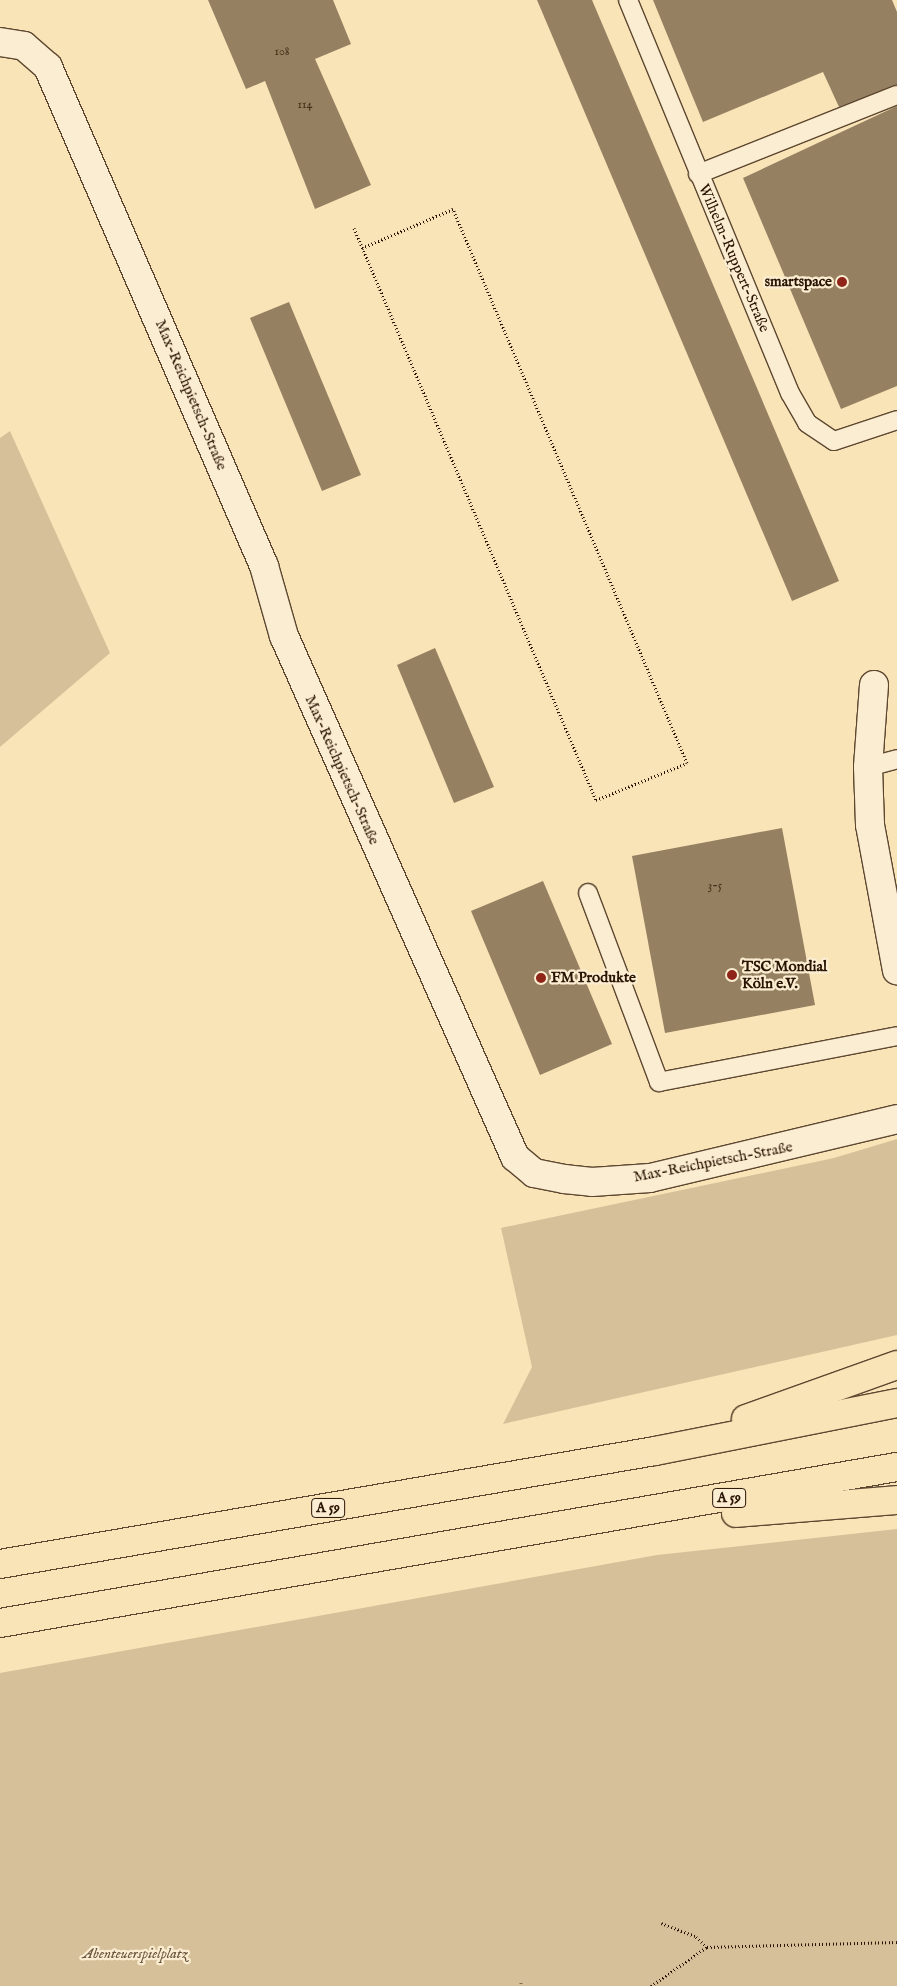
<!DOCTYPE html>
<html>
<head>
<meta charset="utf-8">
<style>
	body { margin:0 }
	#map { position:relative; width:897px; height:1986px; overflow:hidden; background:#f9e4b8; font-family:"IM FELL English",serif }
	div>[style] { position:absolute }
	.green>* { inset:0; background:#d6c099 }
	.building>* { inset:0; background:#958061 }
	.path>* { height:3px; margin-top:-1.5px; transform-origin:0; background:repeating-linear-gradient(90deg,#291302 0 1px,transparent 0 3.5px) }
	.roads { filter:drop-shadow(1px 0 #5d4730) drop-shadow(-1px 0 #5d4730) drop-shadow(0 1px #5d4730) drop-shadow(0 -1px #5d4730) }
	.lane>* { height:18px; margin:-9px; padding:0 9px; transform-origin:9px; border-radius:9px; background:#fbedd1 }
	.street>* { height:28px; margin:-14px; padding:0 14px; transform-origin:14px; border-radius:14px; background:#fbedd1 }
	.highway>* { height:28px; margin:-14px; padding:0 14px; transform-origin:14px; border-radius:14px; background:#f9e4b8 }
	.dots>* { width:14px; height:14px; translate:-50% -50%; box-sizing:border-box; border:2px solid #fbedd1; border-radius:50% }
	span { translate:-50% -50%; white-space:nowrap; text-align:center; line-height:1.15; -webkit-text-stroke:4.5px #fbedd1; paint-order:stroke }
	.number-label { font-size:12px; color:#442e1a }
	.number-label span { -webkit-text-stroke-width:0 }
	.shield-label span { padding:1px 4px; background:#fbedd1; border:1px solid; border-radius:4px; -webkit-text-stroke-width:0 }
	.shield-label { font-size:14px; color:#291302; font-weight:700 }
	.street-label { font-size:15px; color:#291302 }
	.poi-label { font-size:15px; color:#291302; font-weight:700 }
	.right { translate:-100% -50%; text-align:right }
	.left { translate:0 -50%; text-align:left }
	.park-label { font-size:15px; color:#665037; font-style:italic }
</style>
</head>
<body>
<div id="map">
	<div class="green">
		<i style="clip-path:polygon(10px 431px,110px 653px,0 747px,0 438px)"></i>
		<i style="clip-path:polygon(897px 1139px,897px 1335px,503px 1424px,532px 1367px,501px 1228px,834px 1158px)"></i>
		<i style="clip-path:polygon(897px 1529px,897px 1986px,0 1986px,0 1673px,657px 1555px)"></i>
	</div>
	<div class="building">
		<i style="clip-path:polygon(208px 0,333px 0,351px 44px,315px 59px,371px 185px,315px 209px,265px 81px,246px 89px)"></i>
		<i style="clip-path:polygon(537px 0,592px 0,839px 581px,792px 601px)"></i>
		<i style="clip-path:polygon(653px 0,892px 0,897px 12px,897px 85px,839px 107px,823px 72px,703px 122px)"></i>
		<i style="clip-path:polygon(897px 106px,897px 386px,841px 409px,743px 178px)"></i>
		<i style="clip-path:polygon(289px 302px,361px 475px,322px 491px,250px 318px)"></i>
		<i style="clip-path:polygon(435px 648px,494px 787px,454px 803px,397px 665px)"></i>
		<i style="clip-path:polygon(782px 828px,815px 1005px,665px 1033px,632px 856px)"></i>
		<i style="clip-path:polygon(543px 881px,612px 1044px,540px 1075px,471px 911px)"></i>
	</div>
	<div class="path">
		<i style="left:354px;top:228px;width:621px;rotate:67.07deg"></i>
		<i style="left:596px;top:800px;width:98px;rotate:-22.1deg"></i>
		<i style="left:687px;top:763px;width:601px;rotate:-112.9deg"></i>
		<i style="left:453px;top:209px;width:99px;rotate:156.8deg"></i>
		<i style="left:707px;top:1947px;width:190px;rotate:-1.5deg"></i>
		<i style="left:521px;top:1983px;width:3px;rotate:90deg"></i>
		<i style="left:651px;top:1986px;width:68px;rotate:-34.9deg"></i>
		<i style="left:707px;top:1947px;width:16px;rotate:-137deg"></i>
		<i style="left:695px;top:1936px;width:36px;rotate:-159deg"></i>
	</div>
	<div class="roads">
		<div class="lane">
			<i style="left:628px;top:0;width:425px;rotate:67.6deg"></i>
			<i style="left:790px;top:393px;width:34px;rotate:60deg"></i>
			<i style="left:807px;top:423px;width:32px;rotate:34deg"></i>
			<i style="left:834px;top:441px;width:66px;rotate:-18.4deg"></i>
			<i style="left:698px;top:174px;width:214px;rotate:-21.7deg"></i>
			<i style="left:868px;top:767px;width:30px;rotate:-15deg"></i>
			<i style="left:588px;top:893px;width:202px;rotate:69.4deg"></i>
			<i style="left:659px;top:1082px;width:242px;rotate:-10.9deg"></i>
		</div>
		<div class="street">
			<i style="left:0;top:42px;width:24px;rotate:9deg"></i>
			<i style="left:24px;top:46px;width:32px;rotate:41deg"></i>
			<i style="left:48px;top:67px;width:544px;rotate:66.59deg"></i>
			<i style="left:264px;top:566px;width:73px;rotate:74.1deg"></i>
			<i style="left:284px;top:636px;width:570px;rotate:66.09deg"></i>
			<i style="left:515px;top:1157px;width:25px;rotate:40deg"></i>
			<i style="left:534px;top:1173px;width:31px;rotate:11deg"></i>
			<i style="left:564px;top:1179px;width:28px;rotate:6deg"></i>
			<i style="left:592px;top:1182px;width:58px;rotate:-3.9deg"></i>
			<i style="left:650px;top:1178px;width:254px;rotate:-13.4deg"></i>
			<i style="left:874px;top:685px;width:82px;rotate:94.2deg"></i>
			<i style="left:868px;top:767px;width:58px;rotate:88deg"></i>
			<i style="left:870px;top:825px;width:148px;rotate:79.5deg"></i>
		</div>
		<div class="highway">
			<i style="left:746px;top:1419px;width:160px;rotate:-19.7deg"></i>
			<i style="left:736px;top:1513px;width:162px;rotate:-4.6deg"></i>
			<i style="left:0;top:1564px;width:665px;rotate:-9.79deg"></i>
			<i style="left:655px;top:1451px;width:247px;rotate:-11.2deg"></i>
			<i style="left:0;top:1623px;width:910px;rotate:-9.87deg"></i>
		</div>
	</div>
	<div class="dots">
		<i style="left:842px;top:282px;background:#8f2418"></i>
		<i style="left:732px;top:975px;background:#8f2418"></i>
		<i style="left:541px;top:978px;background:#8f2418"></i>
	</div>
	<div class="number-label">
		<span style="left:282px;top:52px">108</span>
		<span style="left:305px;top:105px">114</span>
		<span style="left:715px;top:886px">3-5</span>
	</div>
	<div class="shield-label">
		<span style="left:729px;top:1498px">A 59</span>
		<span style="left:328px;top:1508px">A 59</span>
	</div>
	<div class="street-label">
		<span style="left:734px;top:258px;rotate:67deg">Wilhelm-Ruppert-Straße</span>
		<span style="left:191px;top:395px;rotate:67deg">Max-Reichpietsch-Straße</span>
		<span style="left:342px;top:770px;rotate:66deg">Max-Reichpietsch-Straße</span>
		<span style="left:713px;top:1162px;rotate:-11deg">Max-Reichpietsch-Straße</span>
	</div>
	<div class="poi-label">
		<span class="right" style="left:832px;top:282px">smartspace</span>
		<span class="left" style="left:742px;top:975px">TSC Mondial<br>Köln e.V.</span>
		<span class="left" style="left:551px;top:978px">FM Produkte</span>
	</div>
	<div class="park-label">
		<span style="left:135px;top:1954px">Abenteuerspielplatz</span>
	</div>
</div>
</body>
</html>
